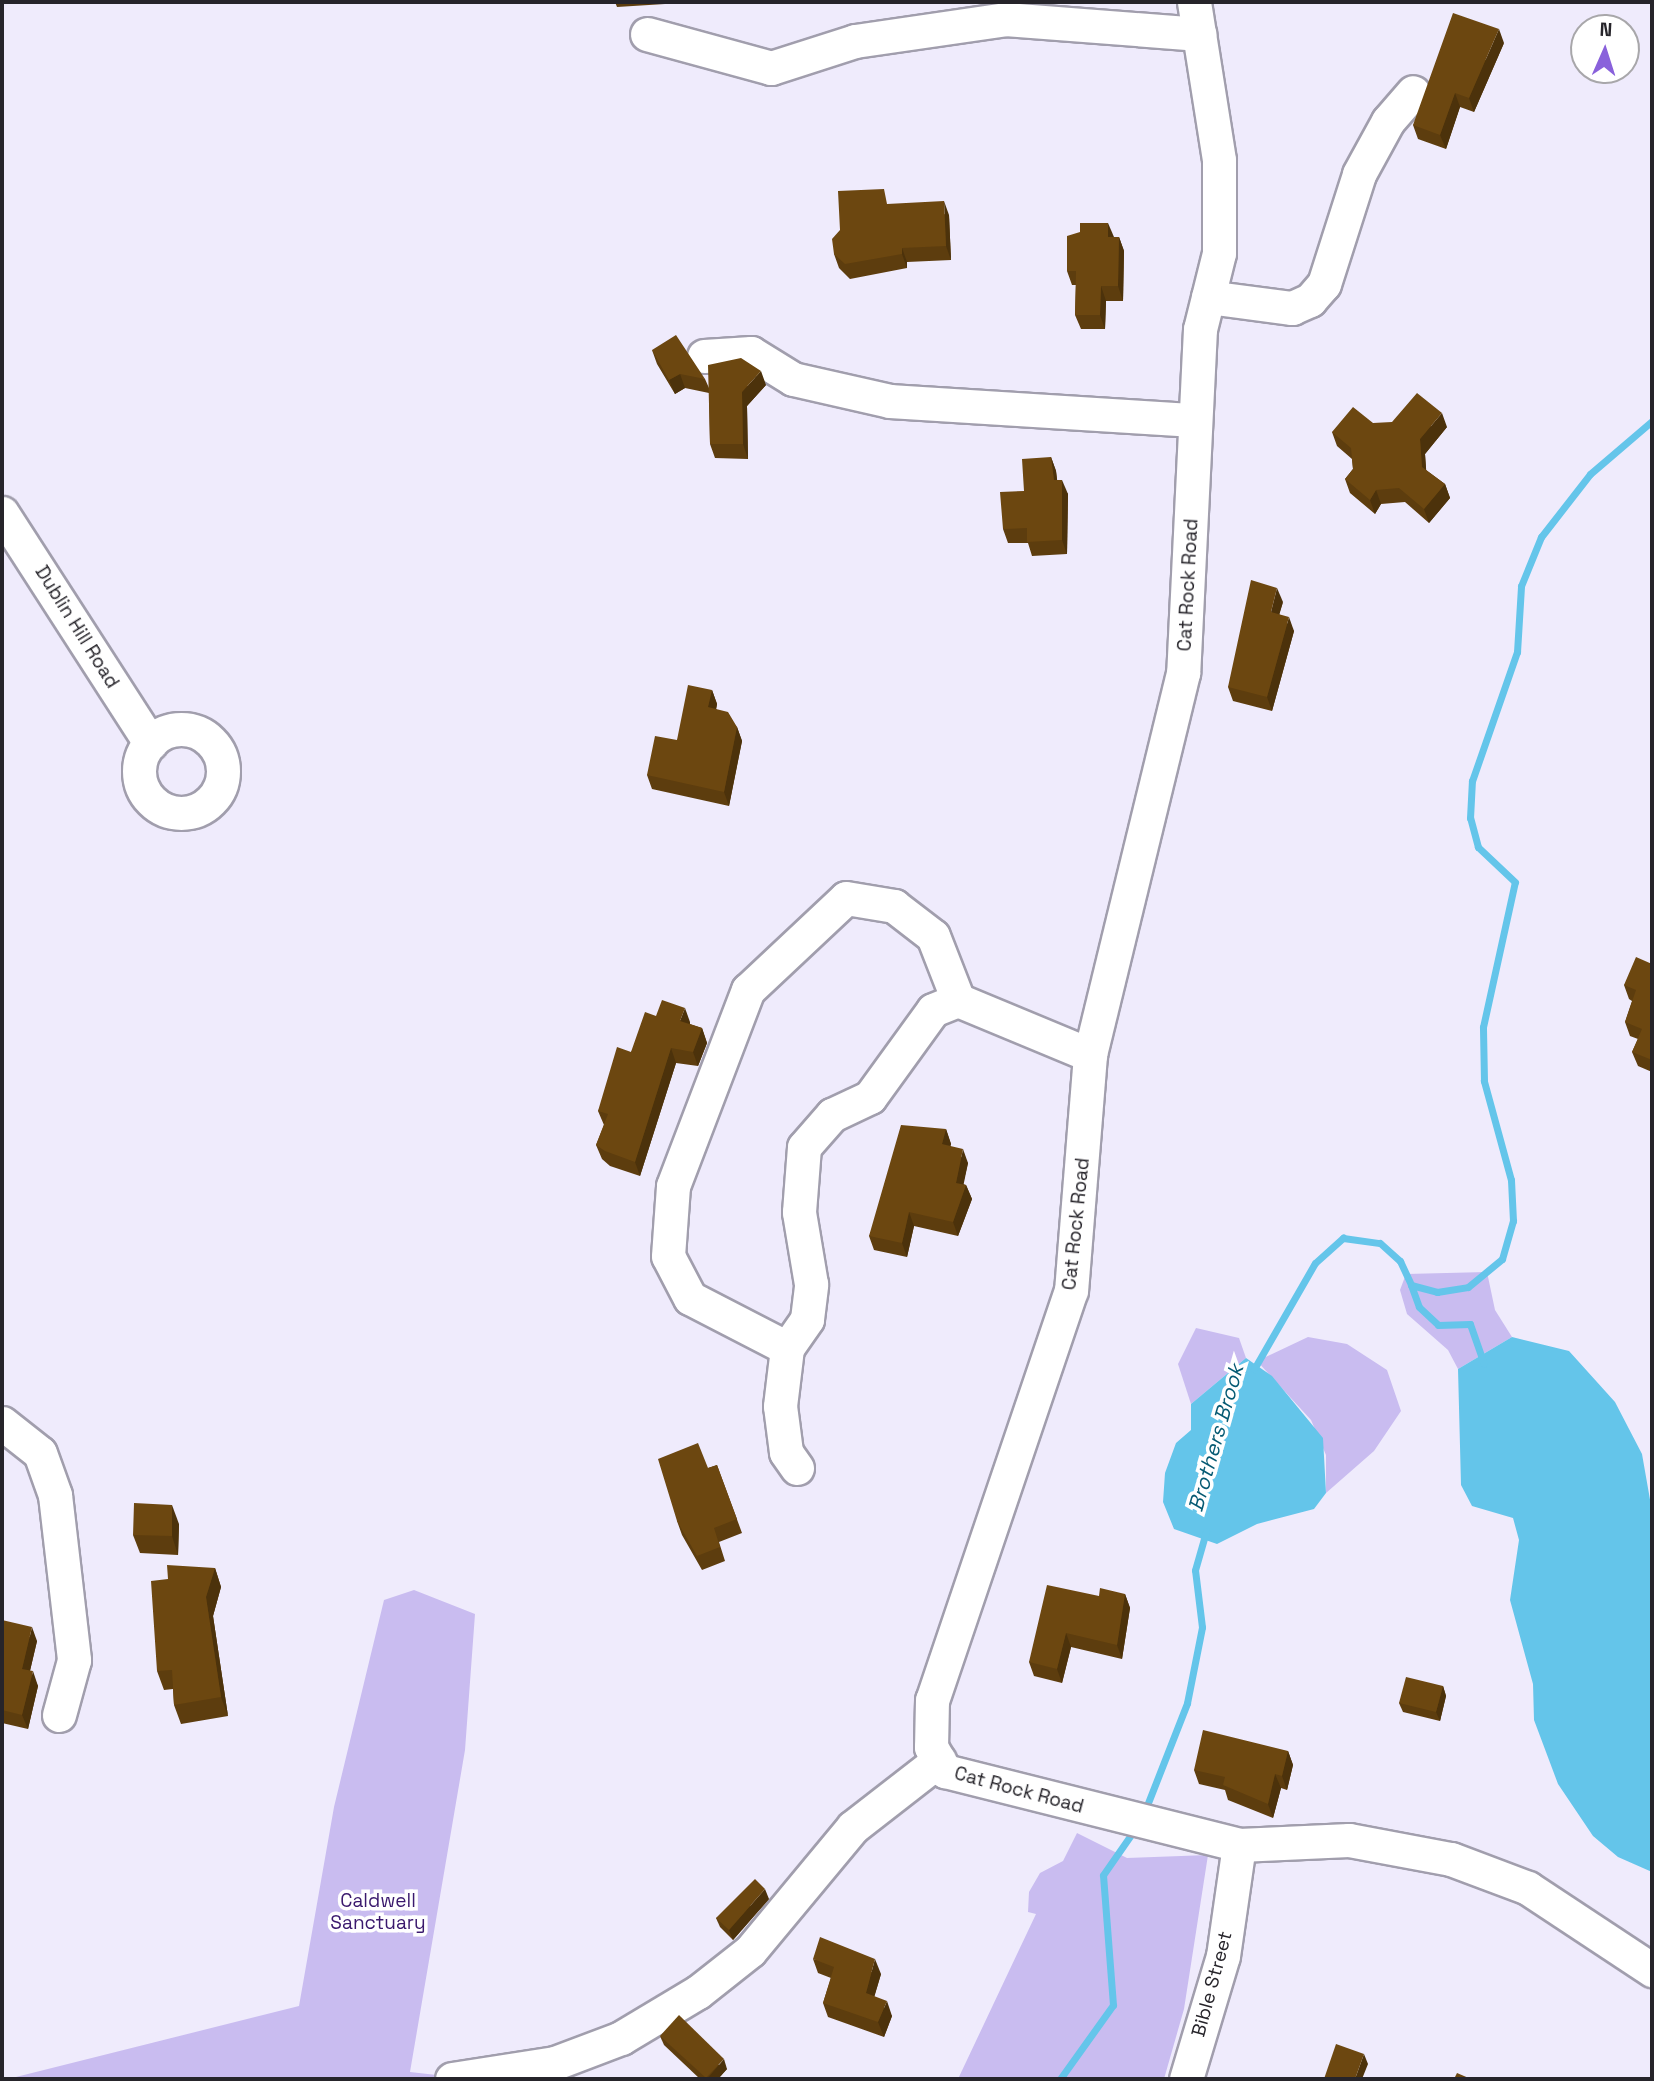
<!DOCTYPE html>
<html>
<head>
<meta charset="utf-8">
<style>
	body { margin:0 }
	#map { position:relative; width:1654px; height:2081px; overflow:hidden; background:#efebfc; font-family:"Space Grotesk",sans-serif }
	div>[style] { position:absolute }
	.green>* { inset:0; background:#c9bcf0 }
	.water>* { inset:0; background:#64c5ea }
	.stream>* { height:7px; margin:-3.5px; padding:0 3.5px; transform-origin:3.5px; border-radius:3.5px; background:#64c5ea }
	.roads { filter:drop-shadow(2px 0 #a19ead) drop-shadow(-2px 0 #a19ead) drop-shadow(0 2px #a19ead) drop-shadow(0 -2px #a19ead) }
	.minor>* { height:33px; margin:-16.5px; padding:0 16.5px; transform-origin:16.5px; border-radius:16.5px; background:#fff }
	.minor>.ring { margin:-16.5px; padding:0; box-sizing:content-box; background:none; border:33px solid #fff; border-radius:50% }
	.wall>* { inset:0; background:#5d3d0e }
	.shaded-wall>* { inset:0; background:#4c320b }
	.building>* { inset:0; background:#6c4710 }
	span { translate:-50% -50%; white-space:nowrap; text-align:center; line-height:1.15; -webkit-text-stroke:7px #fff; paint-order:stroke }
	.street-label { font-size:19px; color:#26242a }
	.park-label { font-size:19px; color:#3a196d }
	.water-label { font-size:21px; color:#065a73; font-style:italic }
	.frame { position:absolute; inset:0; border:4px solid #26242a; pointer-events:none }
	.north { position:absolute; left:1570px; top:14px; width:70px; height:70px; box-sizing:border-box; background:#fff; border:2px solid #a8a7aa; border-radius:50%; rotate:3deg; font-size:19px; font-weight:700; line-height:28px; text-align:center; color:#26242a }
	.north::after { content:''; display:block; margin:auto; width:24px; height:32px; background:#8961db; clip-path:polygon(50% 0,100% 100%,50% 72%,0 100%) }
</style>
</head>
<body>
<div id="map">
	<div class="green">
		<i style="clip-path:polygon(1487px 1272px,1495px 1310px,1512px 1337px,1458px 1369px,1448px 1350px,1407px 1314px,1400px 1290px,1406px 1274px)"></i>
		<i style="clip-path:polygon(1196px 1328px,1239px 1338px,1246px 1358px,1191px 1404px,1178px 1364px)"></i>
		<i style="clip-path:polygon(1308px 1337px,1347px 1344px,1387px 1370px,1401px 1411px,1374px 1451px,1326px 1493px,1326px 1455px,1311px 1420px,1257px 1361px)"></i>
		<i style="clip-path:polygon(414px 1590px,475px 1614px,465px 1750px,410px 2072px,472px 2079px,8px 2079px,299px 2006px,334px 1807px,384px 1600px)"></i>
		<i style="clip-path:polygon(1077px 1833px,1127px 1858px,1208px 1855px,1184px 2009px,1164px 2079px,958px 2079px,1036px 1914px,1028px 1912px,1029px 1892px,1040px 1873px,1063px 1861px)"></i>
	</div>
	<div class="water">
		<i style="clip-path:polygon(1512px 1337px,1569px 1351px,1615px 1402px,1642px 1454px,1652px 1511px,1652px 1872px,1618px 1857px,1593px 1836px,1558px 1784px,1534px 1720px,1533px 1684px,1510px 1600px,1519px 1540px,1513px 1518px,1472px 1506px,1461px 1485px,1458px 1369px)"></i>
		<i style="clip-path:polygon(1246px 1358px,1272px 1376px,1323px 1438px,1326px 1493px,1314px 1509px,1257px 1524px,1217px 1544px,1174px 1529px,1163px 1502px,1165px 1473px,1176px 1443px,1191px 1430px,1191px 1404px)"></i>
	</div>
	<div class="stream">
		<i style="left:1411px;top:1285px;width:23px;rotate:70deg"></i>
		<i style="left:1419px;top:1307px;width:26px;rotate:43deg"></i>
		<i style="left:1438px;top:1325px;width:32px;rotate:-2deg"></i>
		<i style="left:1470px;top:1324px;width:42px;rotate:70.7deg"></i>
		<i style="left:1254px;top:1369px;width:122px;rotate:-60.1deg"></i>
		<i style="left:1315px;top:1263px;width:38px;rotate:-42deg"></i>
		<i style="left:1343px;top:1238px;width:37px;rotate:8deg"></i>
		<i style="left:1380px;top:1243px;width:27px;rotate:42deg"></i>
		<i style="left:1400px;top:1261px;width:26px;rotate:65deg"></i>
		<i style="left:1411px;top:1285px;width:27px;rotate:15deg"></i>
		<i style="left:1437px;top:1292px;width:31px;rotate:-9deg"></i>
		<i style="left:1468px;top:1287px;width:44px;rotate:-39.5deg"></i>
		<i style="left:1502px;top:1259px;width:40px;rotate:-74deg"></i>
		<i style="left:1513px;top:1221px;width:41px;rotate:-92.8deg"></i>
		<i style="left:1511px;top:1180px;width:103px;rotate:-105.3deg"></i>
		<i style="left:1484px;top:1081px;width:54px;rotate:-91.1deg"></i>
		<i style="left:1483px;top:1027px;width:148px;rotate:-77.6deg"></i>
		<i style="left:1515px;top:882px;width:51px;rotate:-136.6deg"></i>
		<i style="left:1478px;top:847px;width:30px;rotate:-105deg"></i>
		<i style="left:1470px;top:818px;width:37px;rotate:-87deg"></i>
		<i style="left:1472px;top:781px;width:137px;rotate:-70.8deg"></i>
		<i style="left:1517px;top:652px;width:66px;rotate:-86.5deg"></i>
		<i style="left:1521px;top:586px;width:53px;rotate:-67.8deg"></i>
		<i style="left:1541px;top:537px;width:80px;rotate:-52.1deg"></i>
		<i style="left:1590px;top:474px;width:82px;rotate:-40.5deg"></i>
		<i style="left:1144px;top:1813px;width:118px;rotate:-68.6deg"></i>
		<i style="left:1187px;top:1703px;width:77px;rotate:-78.8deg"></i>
		<i style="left:1202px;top:1627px;width:57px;rotate:-97deg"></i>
		<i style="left:1195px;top:1570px;width:40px;rotate:-74deg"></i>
		<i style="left:1060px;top:2079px;width:91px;rotate:-54.4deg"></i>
		<i style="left:1113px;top:2005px;width:130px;rotate:-94.4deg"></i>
		<i style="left:1103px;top:1875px;width:56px;rotate:-55.2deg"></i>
	</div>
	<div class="roads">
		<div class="minor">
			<i style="left:1194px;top:2px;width:160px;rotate:81deg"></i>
			<i style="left:1219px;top:160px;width:93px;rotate:90deg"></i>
			<i style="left:1219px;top:253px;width:78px;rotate:104deg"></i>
			<i style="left:1200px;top:329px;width:344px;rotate:92.8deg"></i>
			<i style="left:1183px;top:673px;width:393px;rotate:103.7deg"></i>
			<i style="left:1090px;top:1055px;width:236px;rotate:94.6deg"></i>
			<i style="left:1071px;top:1290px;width:433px;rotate:108.7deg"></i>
			<i style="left:932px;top:1700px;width:47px;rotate:91.2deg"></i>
			<i style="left:931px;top:1747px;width:28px;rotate:60deg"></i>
			<i style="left:945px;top:1771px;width:303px;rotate:14.1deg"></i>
			<i style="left:1239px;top:1845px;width:110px;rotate:-2.6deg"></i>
			<i style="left:1349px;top:1840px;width:104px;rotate:10.6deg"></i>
			<i style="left:1451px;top:1859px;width:82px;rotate:20.6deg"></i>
			<i style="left:1528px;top:1888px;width:149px;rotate:33.5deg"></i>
			<i style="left:647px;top:34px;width:129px;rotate:15.3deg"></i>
			<i style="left:771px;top:68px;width:88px;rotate:-17.8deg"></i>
			<i style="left:855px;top:41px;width:152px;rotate:-8.3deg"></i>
			<i style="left:1005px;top:19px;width:195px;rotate:4.4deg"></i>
			<i style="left:1208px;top:297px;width:85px;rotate:7.5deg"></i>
			<i style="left:1292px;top:308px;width:20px;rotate:-24deg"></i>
			<i style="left:1310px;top:300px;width:21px;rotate:-49deg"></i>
			<i style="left:1324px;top:284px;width:115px;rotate:-72.3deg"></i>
			<i style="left:1359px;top:174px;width:60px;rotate:-61.3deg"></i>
			<i style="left:1388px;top:121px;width:38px;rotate:-49deg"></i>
			<i style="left:704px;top:356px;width:47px;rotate:-3.7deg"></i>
			<i style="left:751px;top:353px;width:49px;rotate:31.8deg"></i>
			<i style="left:793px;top:379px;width:99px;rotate:12.8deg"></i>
			<i style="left:890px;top:401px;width:304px;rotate:3.6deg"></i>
			<i style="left:2px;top:513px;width:274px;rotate:57.2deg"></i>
			<i class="ring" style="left:139px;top:729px;width:51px;height:51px"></i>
			<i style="left:787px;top:1348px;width:35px;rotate:-55deg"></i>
			<i style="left:807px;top:1319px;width:35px;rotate:-83deg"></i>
			<i style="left:811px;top:1284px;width:73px;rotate:-99.5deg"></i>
			<i style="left:799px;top:1212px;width:65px;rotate:-85.6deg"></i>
			<i style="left:804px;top:1147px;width:43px;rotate:-48.8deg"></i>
			<i style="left:832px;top:1115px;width:42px;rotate:-25.3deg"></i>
			<i style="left:870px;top:1097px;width:107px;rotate:-54.1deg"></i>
			<i style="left:933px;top:1010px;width:27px;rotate:-22deg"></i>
			<i style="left:2px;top:1423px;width:48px;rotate:38.3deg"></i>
			<i style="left:40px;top:1453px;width:45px;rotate:70.3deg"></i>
			<i style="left:55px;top:1495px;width:166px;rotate:83.4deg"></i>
			<i style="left:74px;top:1660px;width:57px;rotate:105.3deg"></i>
			<i style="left:797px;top:1468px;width:19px;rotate:-125deg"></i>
			<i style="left:786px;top:1452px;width:46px;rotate:-97.4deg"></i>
			<i style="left:780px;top:1406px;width:58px;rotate:-83.1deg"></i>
			<i style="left:787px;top:1348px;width:109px;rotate:-152.7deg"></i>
			<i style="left:690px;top:1298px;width:47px;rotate:-117.6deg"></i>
			<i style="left:668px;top:1256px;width:70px;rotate:-85.9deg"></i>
			<i style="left:673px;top:1186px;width:210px;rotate:-69.1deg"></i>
			<i style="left:748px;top:990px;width:134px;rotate:-43.2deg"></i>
			<i style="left:846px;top:898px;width:49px;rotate:9.5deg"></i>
			<i style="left:894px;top:906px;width:49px;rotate:37.6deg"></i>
			<i style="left:933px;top:936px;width:69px;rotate:68.7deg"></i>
			<i style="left:958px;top:1000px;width:143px;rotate:22.6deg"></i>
			<i style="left:452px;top:2079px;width:104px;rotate:-8.8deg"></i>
			<i style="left:555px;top:2063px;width:71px;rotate:-20.7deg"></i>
			<i style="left:621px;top:2038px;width:90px;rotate:-30.9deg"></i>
			<i style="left:698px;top:1992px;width:66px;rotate:-38.3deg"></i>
			<i style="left:750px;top:1951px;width:161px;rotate:-50.3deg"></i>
			<i style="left:853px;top:1827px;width:109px;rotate:-37.9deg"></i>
			<i style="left:1186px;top:2079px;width:128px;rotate:-73.3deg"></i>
			<i style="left:1223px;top:1956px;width:112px;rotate:-81.8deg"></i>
		</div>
	</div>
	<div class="wall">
		<i style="clip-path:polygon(615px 2px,665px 2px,665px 4px,617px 7px)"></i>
		<i style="clip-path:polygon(1504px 43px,1474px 112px,1460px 107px,1446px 149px,1418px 139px,1413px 125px)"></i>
		<i style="clip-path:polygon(889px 204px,949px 215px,951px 260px,907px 262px,907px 268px,850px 279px,839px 268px,834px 254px)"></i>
		<i style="clip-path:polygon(1113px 237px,1119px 237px,1124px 251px,1123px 301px,1106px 301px,1105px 329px,1081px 329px,1075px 315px,1076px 285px,1072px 285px,1067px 271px)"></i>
		<i style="clip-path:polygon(652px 350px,705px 379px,709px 388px,766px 385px,747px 406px,748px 459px,715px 458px,710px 444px,709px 393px,685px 388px,675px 394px,657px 364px)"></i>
		<i style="clip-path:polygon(1373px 423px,1447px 427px,1425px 454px,1426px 470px,1445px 484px,1450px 498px,1429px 523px,1405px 502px,1381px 504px,1375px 514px,1350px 493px,1345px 479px,1353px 469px,1352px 459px,1337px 446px,1332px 432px)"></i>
		<i style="clip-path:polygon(1051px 457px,1056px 471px,1057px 480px,1068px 494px,1067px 554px,1032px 556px,1028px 543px,1008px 543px,1003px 529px,1024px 491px)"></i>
		<i style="clip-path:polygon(1283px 602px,1279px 614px,1294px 631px,1272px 711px,1233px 701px,1228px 687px)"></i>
		<i style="clip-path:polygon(712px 690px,717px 704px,716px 709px,737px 727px,742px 741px,729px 806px,652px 789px,647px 775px,677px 740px)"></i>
		<i style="clip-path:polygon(1652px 964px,1652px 1072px,1638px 1066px,1632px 1052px,1638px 1039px,1630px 1036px,1625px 1022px,1632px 1001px,1629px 999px,1624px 985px)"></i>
		<i style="clip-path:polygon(656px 1016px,690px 1022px,690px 1024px,702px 1028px,707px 1043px,698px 1066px,676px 1063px,640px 1176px,610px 1166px,602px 1159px,596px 1145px,604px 1125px,598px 1111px,631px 1052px)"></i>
		<i style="clip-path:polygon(946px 1129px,951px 1144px,950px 1146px,968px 1163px,963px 1184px,966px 1185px,972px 1199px,958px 1236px,914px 1226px,907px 1257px,874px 1250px,869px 1236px)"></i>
		<i style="clip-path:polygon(717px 1465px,742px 1533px,719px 1542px,725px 1561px,702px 1570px,682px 1535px,677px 1521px,708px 1468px)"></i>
		<i style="clip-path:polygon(179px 1524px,178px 1555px,140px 1553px,133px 1535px)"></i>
		<i style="clip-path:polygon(215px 1568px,221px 1587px,213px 1616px,228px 1716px,181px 1724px,174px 1705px,173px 1689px,164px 1690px,157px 1671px,168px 1579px)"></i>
		<i style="clip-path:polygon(1125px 1594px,1130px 1608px,1122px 1659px,1071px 1647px,1062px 1683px,1034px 1676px,1029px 1662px,1099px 1596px)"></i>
		<i style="clip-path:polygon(2px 1620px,37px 1641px,30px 1671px,38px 1686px,28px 1729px,2px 1723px)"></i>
		<i style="clip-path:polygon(1443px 1686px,1446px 1696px,1440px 1721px,1403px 1712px,1399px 1703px)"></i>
		<i style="clip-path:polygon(1288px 1751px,1293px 1765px,1287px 1790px,1281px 1788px,1273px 1818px,1228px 1800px,1225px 1790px,1199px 1784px,1194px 1770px)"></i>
		<i style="clip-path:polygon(769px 1899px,733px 1940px,720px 1927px,716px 1918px)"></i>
		<i style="clip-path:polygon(813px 1959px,881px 1974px,874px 1997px,892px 2016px,884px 2037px,828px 2017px,823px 2003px,831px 1978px,818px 1973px)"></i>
		<i style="clip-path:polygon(660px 2036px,727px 2069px,718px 2079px,700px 2079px,664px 2045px)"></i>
	</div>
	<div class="shaded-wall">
		<i style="clip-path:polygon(1499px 29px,1504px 43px,1474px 112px,1469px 98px)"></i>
		<i style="clip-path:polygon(1455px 93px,1460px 107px,1446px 149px,1440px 135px)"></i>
		<i style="clip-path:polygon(944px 201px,949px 215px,951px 260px,946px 246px)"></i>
		<i style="clip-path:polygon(1108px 223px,1114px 237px,1108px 237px)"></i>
		<i style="clip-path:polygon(1119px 237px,1124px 251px,1123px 301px,1118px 286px)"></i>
		<i style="clip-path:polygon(902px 248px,907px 262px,907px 268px,902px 254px)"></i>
		<i style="clip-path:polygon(1101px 286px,1106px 301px,1105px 329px,1100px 315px)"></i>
		<i style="clip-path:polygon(761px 371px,766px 385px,747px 406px,748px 459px,743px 444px,742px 392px)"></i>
		<i style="clip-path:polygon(680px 374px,685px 388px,675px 394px,669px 380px)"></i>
		<i style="clip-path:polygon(1442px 413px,1447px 427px,1425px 454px,1427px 481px,1422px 467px,1420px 439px)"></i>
		<i style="clip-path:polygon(1051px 457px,1056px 471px,1059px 495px,1054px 480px)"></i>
		<i style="clip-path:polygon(1062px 480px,1068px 494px,1067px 554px,1062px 540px)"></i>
		<i style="clip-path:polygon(1445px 484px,1450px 498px,1429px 523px,1424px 509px)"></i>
		<i style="clip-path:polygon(1376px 490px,1381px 504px,1375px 514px,1370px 500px)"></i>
		<i style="clip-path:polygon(1277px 588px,1283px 602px,1276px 626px,1271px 612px)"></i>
		<i style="clip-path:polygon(1289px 617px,1294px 631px,1272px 711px,1267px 697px)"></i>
		<i style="clip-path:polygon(712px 690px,717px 704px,714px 722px,708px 707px)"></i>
		<i style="clip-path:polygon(737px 727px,742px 741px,729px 806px,724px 792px)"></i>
		<i style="clip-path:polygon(685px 1008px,690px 1022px,686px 1035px,680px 1021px)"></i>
		<i style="clip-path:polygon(702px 1028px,707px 1043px,698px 1066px,693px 1052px)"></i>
		<i style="clip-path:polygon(671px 1048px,676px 1063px,640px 1176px,635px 1162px)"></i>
		<i style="clip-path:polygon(946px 1129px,951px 1144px,948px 1158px,942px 1144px)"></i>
		<i style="clip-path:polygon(963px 1149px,968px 1163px,961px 1197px,956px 1183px)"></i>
		<i style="clip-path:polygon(966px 1185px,972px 1199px,958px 1236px,953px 1222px)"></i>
		<i style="clip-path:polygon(909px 1212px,914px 1226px,907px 1257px,902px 1243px)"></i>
		<i style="clip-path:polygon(172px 1505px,179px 1524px,178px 1555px,172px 1536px)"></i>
		<i style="clip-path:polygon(215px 1568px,221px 1587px,213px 1616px,228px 1716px,221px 1697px,206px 1597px)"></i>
		<i style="clip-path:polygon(1125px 1594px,1130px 1608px,1122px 1659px,1117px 1645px)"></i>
		<i style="clip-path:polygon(32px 1627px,37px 1641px,27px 1683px,22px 1669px)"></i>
		<i style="clip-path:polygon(1066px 1633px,1071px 1647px,1062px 1683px,1057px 1669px)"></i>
		<i style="clip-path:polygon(33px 1671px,38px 1686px,28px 1729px,22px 1715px)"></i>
		<i style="clip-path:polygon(1443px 1686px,1446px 1696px,1440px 1721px,1436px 1712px)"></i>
		<i style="clip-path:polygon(1288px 1751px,1293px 1765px,1287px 1790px,1282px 1776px)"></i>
		<i style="clip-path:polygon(1275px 1774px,1281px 1788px,1273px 1818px,1268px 1804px)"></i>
		<i style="clip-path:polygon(765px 1889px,769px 1899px,733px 1940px,729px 1930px)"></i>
		<i style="clip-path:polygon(875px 1959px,881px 1974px,871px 2008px,866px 1993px)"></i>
		<i style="clip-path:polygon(887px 2001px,892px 2016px,884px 2037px,878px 2022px)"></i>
		<i style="clip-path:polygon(1364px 2054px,1368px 2064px,1362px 2079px,1355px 2079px)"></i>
		<i style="clip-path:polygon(724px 2059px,727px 2069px,718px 2079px,707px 2079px)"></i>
	</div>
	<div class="building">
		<i style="clip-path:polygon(1453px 13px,1499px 29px,1469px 98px,1455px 93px,1440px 135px,1413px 125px)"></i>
		<i style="clip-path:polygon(884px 189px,887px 204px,944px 201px,946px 246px,902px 248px,902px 254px,845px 264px,834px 254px,832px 239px,840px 230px,838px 191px)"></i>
		<i style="clip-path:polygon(1080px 223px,1108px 223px,1108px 237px,1119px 237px,1118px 286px,1101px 286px,1100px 315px,1075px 315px,1076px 271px,1067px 271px,1067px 236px,1080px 232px)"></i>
		<i style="clip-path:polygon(676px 335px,705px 379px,680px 374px,669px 380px,652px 350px)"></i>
		<i style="clip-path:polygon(741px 358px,761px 371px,742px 392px,743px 444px,710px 444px,708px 365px)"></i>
		<i style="clip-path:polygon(1417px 393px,1442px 413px,1420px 439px,1422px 467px,1445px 484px,1424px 509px,1399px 488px,1376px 490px,1370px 500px,1345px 479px,1353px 469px,1351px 448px,1332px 432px,1353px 407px,1373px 423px,1392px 422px)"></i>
		<i style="clip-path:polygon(1051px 457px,1054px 480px,1062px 480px,1062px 540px,1027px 542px,1027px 528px,1003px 529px,1000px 492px,1024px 491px,1022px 459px)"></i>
		<i style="clip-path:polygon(1251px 580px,1277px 588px,1271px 612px,1289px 617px,1267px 697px,1228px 687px)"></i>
		<i style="clip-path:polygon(688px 685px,712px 690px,708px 707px,728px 712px,737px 727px,724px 792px,647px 775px,655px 736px,677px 740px)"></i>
		<i style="clip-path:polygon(1636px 957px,1652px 964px,1652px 1060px,1632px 1052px,1642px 1029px,1625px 1022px,1636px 990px,1624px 985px)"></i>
		<i style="clip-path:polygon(662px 1000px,685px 1008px,680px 1021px,702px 1028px,693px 1052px,671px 1048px,635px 1162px,605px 1151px,596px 1145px,608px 1114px,598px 1111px,617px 1047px,631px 1052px,645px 1012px,656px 1016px)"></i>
		<i style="clip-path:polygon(901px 1125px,946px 1129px,942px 1144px,963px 1149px,956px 1183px,966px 1185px,953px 1222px,909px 1212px,902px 1243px,869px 1236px)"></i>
		<i style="clip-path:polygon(698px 1443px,708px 1468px,717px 1465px,737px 1519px,714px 1528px,720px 1547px,697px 1556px,677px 1521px,658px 1459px)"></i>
		<i style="clip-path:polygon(134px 1503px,172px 1505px,172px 1536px,133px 1535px)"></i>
		<i style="clip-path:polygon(167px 1565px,215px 1568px,206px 1597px,221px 1697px,174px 1705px,172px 1670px,157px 1671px,151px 1581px,168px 1579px)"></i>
		<i style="clip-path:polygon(1047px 1585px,1099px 1596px,1100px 1588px,1125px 1594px,1117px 1645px,1066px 1633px,1057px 1669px,1029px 1662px)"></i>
		<i style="clip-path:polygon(2px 1620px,32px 1627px,22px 1669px,33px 1671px,22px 1715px,2px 1710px)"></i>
		<i style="clip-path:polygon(1406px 1677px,1443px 1686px,1436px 1712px,1399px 1703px)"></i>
		<i style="clip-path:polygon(1203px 1730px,1288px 1751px,1282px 1776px,1275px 1774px,1268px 1804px,1223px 1785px,1225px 1777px,1194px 1770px)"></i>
		<i style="clip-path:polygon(755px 1879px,765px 1889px,729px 1930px,716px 1918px)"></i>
		<i style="clip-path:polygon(820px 1937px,875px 1959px,866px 1993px,887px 2001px,878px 2022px,823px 2003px,834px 1967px,813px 1959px)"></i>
		<i style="clip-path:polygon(679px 2015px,724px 2059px,706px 2078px,660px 2036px)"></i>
		<i style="clip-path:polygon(1336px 2044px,1364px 2054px,1355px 2079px,1324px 2079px)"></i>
		<i style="clip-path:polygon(1457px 2073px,1471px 2079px,1454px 2079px)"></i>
	</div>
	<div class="street-label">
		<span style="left:1188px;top:585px;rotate:-87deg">Cat Rock Road</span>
		<span style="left:77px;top:627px;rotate:58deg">Dublin Hill Road</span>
		<span style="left:1076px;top:1224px;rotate:-84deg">Cat Rock Road</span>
		<span style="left:1019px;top:1790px;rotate:15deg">Cat Rock Road</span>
		<span style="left:1212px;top:1984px;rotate:-75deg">Bible Street</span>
	</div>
	<div class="park-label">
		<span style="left:378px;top:1912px">Caldwell<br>Sanctuary</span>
	</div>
	<div class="water-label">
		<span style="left:1216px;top:1438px;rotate:-74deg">Brothers Brook</span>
	</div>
	<div class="frame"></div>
	<div class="north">N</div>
</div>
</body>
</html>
